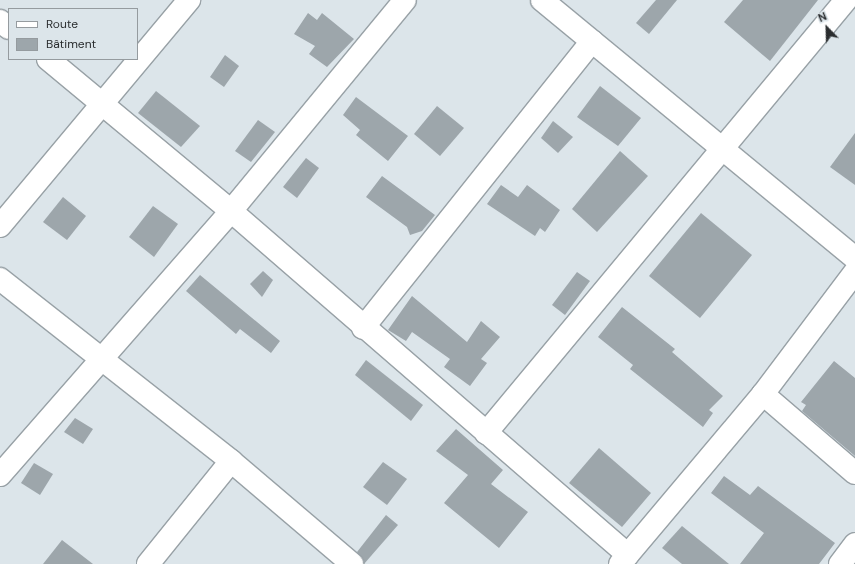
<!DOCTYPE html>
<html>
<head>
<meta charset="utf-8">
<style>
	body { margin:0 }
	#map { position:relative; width:855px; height:564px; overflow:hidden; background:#dce5ea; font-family:"DM Sans",sans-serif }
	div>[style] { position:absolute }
	.building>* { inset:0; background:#9da6ab }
	.roads { filter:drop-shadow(1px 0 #98a1a6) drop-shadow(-1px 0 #98a1a6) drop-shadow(0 1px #98a1a6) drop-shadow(0 -1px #98a1a6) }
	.street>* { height:22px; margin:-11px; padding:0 11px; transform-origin:11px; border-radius:11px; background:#fff }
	span { translate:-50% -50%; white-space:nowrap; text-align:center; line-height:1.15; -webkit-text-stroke:4px #dce5ea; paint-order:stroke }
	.legend { position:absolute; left:8px; top:8px; width:130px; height:52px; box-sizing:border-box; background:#dce5ea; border:1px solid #959b9f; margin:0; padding:5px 7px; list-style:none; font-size:12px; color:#2a2d2f }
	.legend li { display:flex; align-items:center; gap:8px; height:20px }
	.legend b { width:20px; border:1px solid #959b9f }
	.north { position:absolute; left:807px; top:8px; width:40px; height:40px; -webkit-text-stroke:3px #dce5ea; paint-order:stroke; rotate:337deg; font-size:11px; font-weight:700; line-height:16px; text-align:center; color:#2a2d2f }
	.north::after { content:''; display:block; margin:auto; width:14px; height:18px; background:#2a2d2f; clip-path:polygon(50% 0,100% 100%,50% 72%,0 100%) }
</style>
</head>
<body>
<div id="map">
	<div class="building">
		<i style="clip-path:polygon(656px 0,677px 0,649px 34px,636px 23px)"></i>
		<i style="clip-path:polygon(743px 0,818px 0,770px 61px,724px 22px)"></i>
		<i style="clip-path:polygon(308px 13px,317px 20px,322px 13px,354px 39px,327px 67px,309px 54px,315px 46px,294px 34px)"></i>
		<i style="clip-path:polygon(225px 55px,239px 66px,224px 87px,210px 77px)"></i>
		<i style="clip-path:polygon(600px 86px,641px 118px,618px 146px,577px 117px)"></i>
		<i style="clip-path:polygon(156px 91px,200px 126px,181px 147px,138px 113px)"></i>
		<i style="clip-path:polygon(356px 97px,408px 136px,388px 161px,356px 135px,360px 130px,343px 115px)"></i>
		<i style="clip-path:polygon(437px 106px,464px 128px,440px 156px,414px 134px)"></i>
		<i style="clip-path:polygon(258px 120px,275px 132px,251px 162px,235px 151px)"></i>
		<i style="clip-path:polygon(553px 121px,573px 137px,558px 153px,541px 138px)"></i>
		<i style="clip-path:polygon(855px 133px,855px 185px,830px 167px)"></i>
		<i style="clip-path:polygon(620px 151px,648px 176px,597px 232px,572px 209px)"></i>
		<i style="clip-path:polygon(306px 158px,319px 168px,297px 198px,283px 187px)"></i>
		<i style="clip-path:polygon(382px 176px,435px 215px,422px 231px,410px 235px,407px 227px,366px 197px)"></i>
		<i style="clip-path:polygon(501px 185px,518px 197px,527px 185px,560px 210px,545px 232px,540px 228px,535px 236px,487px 204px)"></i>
		<i style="clip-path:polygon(63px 197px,86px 216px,67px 240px,43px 222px)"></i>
		<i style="clip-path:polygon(153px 206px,178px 224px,154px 257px,129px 237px)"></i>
		<i style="clip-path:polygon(701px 213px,752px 255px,700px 318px,649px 276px)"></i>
		<i style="clip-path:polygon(263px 271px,273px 280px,262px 297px,250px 284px)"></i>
		<i style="clip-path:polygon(577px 272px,590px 281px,565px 315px,552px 305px)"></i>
		<i style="clip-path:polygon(200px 275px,280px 341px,271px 353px,240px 329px,236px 334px,186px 291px)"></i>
		<i style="clip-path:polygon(412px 296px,467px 342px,481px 321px,500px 337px,481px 359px,487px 363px,470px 386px,444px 367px,450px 359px,412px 332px,406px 341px,388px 330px)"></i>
		<i style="clip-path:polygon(622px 307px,675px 349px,672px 352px,723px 396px,709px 410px,713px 413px,703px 427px,630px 369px,633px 365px,598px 337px)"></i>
		<i style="clip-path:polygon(366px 360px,423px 405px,411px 421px,355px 375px)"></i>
		<i style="clip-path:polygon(834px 361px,855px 378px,855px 456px,802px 411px,806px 405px,801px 402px)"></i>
		<i style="clip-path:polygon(75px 418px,93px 429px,83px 444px,64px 432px)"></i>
		<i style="clip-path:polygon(456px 429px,503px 470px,491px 484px,528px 512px,499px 548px,444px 503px,468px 475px,436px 451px)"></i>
		<i style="clip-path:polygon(599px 448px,651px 493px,622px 527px,569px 483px)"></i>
		<i style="clip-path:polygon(383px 462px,407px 479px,387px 505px,363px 487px)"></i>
		<i style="clip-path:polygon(34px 463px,53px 474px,40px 495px,21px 483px)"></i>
		<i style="clip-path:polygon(724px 476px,750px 495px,758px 486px,835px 543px,819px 564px,740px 564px,764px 533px,711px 493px)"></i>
		<i style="clip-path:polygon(386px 515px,398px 525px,364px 564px,357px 552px)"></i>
		<i style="clip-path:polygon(682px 526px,729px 564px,682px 564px,662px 548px)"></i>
		<i style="clip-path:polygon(62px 540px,93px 564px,43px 564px)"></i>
	</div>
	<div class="roads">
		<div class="street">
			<i style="left:542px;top:0;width:406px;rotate:39.5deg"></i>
			<i style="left:0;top:21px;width:11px;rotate:38deg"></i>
			<i style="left:48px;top:59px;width:238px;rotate:39.7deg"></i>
			<i style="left:231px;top:211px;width:525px;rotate:40.91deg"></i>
			<i style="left:0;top:226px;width:295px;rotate:-50.1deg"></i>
			<i style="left:0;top:279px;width:294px;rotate:38.2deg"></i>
			<i style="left:231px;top:461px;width:159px;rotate:40.4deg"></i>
			<i style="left:363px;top:328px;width:367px;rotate:-51.4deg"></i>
			<i style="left:763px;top:394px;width:121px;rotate:40.7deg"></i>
			<i style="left:486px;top:433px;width:563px;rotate:-50.26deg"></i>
			<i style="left:0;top:475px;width:351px;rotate:-48.8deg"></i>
			<i style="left:231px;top:211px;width:273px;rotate:-50.5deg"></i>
			<i style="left:148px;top:564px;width:132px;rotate:-51.1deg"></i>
			<i style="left:620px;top:564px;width:222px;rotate:-49.9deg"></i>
			<i style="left:763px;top:394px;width:153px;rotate:-53deg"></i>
			<i style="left:840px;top:564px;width:25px;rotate:-53deg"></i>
		</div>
	</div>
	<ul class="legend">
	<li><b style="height:5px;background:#fff"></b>Route</li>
	<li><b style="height:11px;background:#9da6ab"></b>Bâtiment</li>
	</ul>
	<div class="north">N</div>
</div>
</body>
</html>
